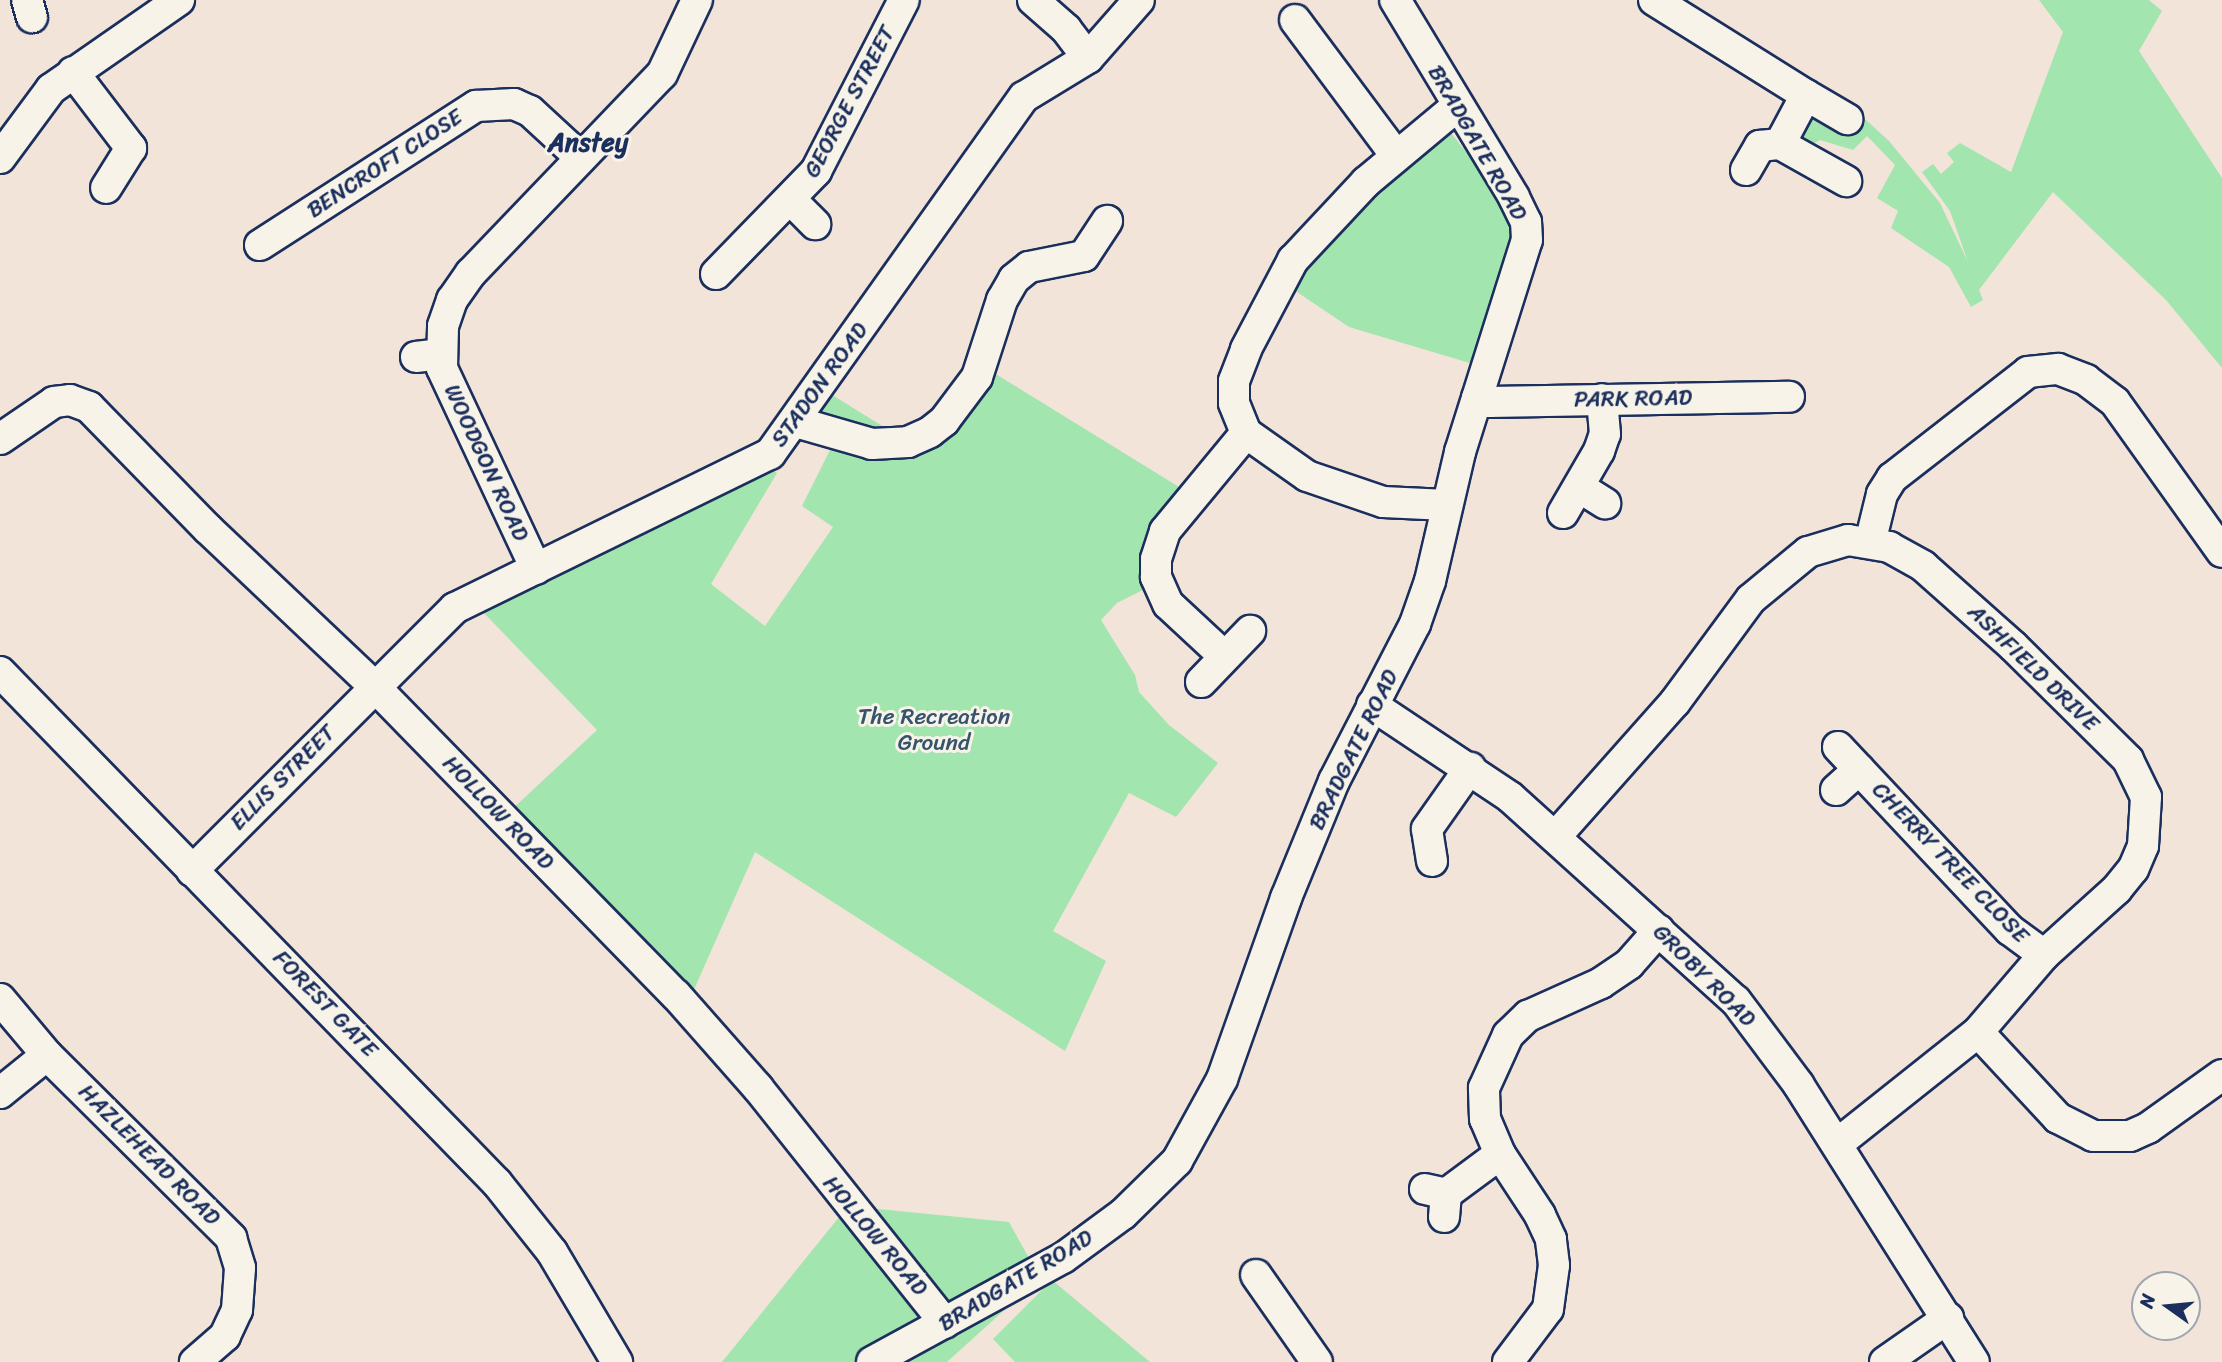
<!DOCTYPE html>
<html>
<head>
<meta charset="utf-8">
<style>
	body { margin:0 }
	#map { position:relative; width:2222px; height:1362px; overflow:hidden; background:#f3e4d9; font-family:Sriracha,sans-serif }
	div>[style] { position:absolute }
	.green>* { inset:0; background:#a3e5ae }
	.roads { filter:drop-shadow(2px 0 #1b2f5e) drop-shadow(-2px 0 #1b2f5e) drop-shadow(0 2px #1b2f5e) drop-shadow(0 -2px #1b2f5e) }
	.minor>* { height:30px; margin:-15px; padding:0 15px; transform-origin:15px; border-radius:15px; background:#f7f3e8 }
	span { translate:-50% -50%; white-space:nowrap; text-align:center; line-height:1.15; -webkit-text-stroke:6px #f7f3e8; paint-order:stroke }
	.street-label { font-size:23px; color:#1b2f5e }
	.park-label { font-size:23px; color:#36536e }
	.quarter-label { font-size:26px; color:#1b2f5e; font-weight:700 }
	.north { position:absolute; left:2131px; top:1271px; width:70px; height:70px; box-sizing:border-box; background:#f7f3e8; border:2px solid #9fa5b1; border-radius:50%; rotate:285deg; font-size:19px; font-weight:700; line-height:28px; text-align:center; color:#1b2f5e }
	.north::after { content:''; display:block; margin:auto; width:24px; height:32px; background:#1b2f5e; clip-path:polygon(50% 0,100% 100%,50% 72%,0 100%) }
</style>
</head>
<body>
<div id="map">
	<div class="green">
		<i style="clip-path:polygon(2039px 0,2149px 0,2162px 11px,2139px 51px,2222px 178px,2222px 368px,2166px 300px,2053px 192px,1979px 290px,1983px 300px,1971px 307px,1949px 267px,1891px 228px,1898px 211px,1877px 198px,1895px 165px,1867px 136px,1853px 150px,1820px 140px,1805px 148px,1795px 140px,1801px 127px,1817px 116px,1854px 109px,1889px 141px,1940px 203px,1968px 262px,1950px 211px,1922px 172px,1933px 164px,1941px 174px,1954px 162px,1947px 153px,1960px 143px,2011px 172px,2063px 32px)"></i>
		<i style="clip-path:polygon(1447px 128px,1494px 187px,1515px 229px,1473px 364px,1349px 327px,1291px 288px,1293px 260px)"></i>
		<i style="clip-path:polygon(981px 365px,1184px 490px,1145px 589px,1117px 603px,1101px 620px,1135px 675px,1139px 692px,1169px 725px,1218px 763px,1176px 817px,1129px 793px,1053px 931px,1106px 961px,1065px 1051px,755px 852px,688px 1003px,507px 814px,597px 730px,483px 612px,762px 463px,777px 473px,711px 584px,765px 626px,833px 527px,802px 506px,831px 448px,802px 438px,829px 393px,908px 442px)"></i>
		<i style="clip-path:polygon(848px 1206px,1009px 1222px,1040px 1278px,947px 1362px,722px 1362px)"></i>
		<i style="clip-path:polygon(1052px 1280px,1150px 1362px,1015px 1362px,993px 1339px)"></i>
	</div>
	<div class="roads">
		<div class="minor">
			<i style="left:27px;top:0;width:18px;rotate:74deg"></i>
			<i style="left:1033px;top:0;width:44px;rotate:41.3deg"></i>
			<i style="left:1066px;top:29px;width:36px;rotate:53deg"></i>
			<i style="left:1654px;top:0;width:179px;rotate:32deg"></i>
			<i style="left:1806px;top:95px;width:55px;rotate:118deg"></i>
			<i style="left:1295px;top:20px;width:167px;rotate:53.3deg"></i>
			<i style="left:73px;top:72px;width:96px;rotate:52.7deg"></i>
			<i style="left:131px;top:148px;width:47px;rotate:122deg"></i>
			<i style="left:1806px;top:95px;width:48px;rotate:30.3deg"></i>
			<i style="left:0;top:158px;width:86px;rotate:-53.5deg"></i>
			<i style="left:51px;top:89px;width:156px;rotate:-34.8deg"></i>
			<i style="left:1746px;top:170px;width:28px;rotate:-60deg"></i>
			<i style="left:1760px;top:146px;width:20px;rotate:-6deg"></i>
			<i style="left:1780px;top:144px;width:76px;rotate:29.3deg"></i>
			<i style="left:792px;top:201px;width:33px;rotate:45deg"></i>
			<i style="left:260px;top:245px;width:257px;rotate:-32.8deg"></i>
			<i style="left:476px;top:106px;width:38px;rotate:-3deg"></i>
			<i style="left:514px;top:104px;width:17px;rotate:24deg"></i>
			<i style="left:530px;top:111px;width:69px;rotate:42.7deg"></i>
			<i style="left:716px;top:274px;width:144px;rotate:-45.8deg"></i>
			<i style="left:816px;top:171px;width:192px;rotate:-62.8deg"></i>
			<i style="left:416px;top:357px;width:24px;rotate:-7deg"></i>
			<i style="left:1477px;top:398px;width:13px;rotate:18deg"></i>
			<i style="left:1489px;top:402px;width:300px;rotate:-1deg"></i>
			<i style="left:796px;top:422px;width:79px;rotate:16.1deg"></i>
			<i style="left:872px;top:444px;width:36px;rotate:-3deg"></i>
			<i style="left:908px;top:442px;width:24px;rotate:-24deg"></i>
			<i style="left:930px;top:432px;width:18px;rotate:-38deg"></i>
			<i style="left:944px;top:421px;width:55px;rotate:-53.1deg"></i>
			<i style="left:977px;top:377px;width:81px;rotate:-72deg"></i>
			<i style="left:1002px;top:300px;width:24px;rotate:-60deg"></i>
			<i style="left:1014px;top:279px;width:19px;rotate:-39deg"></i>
			<i style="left:1029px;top:267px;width:56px;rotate:-11.3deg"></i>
			<i style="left:1084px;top:256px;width:42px;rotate:-56.7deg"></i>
			<i style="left:0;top:439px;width:65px;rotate:-34.4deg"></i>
			<i style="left:54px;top:402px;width:16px;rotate:-7deg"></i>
			<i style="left:70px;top:400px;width:20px;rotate:20deg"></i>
			<i style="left:89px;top:407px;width:170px;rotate:45.7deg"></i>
			<i style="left:208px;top:529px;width:230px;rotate:43.4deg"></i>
			<i style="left:375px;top:687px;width:431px;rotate:45.7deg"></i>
			<i style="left:676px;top:995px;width:124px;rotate:48.6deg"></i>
			<i style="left:758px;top:1088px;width:300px;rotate:51.5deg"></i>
			<i style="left:1579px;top:487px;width:31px;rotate:32deg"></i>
			<i style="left:1447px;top:505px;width:64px;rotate:-177.3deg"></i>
			<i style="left:1383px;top:502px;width:80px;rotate:-161.1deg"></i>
			<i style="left:1307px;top:476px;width:75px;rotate:-144.8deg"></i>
			<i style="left:1246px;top:433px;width:32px;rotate:-112deg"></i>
			<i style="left:1234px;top:403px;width:22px;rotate:-90deg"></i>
			<i style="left:1234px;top:381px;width:34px;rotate:-69deg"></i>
			<i style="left:1246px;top:349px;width:101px;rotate:-62.2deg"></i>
			<i style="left:1293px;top:260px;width:107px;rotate:-46.9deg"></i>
			<i style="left:1366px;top:182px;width:117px;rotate:-39.8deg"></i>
			<i style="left:1563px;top:513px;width:72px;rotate:-59.9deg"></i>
			<i style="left:1599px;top:451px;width:18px;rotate:-71deg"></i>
			<i style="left:1605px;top:434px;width:35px;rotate:-95deg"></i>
			<i style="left:1870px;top:543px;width:50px;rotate:-76.2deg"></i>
			<i style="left:1882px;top:494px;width:19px;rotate:-58deg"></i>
			<i style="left:1892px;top:478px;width:172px;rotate:-37.9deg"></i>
			<i style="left:2028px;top:372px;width:30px;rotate:-6deg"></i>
			<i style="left:2058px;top:369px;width:30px;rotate:21deg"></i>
			<i style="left:2086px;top:380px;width:36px;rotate:37deg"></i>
			<i style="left:2115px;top:402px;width:184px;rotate:54.5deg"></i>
			<i style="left:536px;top:569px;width:222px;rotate:-115.1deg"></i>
			<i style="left:442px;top:368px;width:42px;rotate:-88.6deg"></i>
			<i style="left:443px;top:326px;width:28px;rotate:-71deg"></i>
			<i style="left:452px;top:300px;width:33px;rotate:-55deg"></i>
			<i style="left:471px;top:273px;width:276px;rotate:-46.2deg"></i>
			<i style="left:662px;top:74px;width:82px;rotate:-64.7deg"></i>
			<i style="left:1224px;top:656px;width:76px;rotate:-137.1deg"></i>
			<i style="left:1168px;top:604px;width:30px;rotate:-114deg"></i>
			<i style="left:1156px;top:577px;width:18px;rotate:-90deg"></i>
			<i style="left:1156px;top:559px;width:29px;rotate:-72deg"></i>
			<i style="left:1165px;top:531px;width:127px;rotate:-50.4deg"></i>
			<i style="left:0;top:672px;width:713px;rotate:45.8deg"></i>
			<i style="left:497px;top:1183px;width:88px;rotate:51.4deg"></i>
			<i style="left:552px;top:1252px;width:128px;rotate:59.4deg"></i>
			<i style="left:1201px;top:682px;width:71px;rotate:-46.1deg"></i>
			<i style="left:1372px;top:705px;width:166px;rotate:33.7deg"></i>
			<i style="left:1510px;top:797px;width:304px;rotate:42.1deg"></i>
			<i style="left:1736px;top:1001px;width:104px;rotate:53.2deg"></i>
			<i style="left:1798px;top:1084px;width:329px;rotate:57.7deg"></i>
			<i style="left:1838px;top:747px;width:251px;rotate:46.8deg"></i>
			<i style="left:2010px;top:930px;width:42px;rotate:36.3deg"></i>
			<i style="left:1836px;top:790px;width:31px;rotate:-42deg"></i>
			<i style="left:1556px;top:836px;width:179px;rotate:-48.4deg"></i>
			<i style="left:1675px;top:702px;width:128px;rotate:-53.6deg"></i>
			<i style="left:1751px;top:599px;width:74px;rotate:-39.5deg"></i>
			<i style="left:1808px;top:552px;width:42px;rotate:-16.7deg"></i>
			<i style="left:1848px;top:540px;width:42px;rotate:9.7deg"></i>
			<i style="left:1889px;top:547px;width:39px;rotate:29deg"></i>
			<i style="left:1923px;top:566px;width:120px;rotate:41.6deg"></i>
			<i style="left:2013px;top:646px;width:162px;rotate:44.7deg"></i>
			<i style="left:2128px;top:760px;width:41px;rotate:64.1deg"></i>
			<i style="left:2146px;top:797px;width:49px;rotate:93.5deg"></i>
			<i style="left:2143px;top:846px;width:25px;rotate:113deg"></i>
			<i style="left:2133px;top:869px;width:26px;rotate:129deg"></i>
			<i style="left:2117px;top:889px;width:98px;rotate:137.9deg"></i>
			<i style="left:2044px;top:955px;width:101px;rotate:130.6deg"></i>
			<i style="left:1978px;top:1032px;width:180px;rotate:141.5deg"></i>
			<i style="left:1432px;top:861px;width:32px;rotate:-99deg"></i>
			<i style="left:1427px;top:829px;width:75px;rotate:-54.8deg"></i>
			<i style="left:192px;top:871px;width:372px;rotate:-45deg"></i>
			<i style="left:455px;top:608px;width:351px;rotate:-26.1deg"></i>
			<i style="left:770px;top:454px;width:438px;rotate:-54.6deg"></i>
			<i style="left:1024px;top:97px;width:75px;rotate:-31.4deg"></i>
			<i style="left:1088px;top:58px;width:77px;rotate:-48.7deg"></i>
			<i style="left:0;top:999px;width:73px;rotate:50deg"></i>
			<i style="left:47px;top:1055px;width:260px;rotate:44.8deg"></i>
			<i style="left:231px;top:1238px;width:31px;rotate:73deg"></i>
			<i style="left:240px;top:1268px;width:42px;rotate:94.1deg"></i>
			<i style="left:237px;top:1310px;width:29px;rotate:115deg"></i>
			<i style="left:225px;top:1336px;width:40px;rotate:139deg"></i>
			<i style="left:1978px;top:1032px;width:117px;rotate:47.1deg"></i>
			<i style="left:2058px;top:1118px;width:39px;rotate:27deg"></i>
			<i style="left:2093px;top:1136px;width:37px"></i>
			<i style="left:2130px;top:1136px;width:20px;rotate:-24deg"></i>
			<i style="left:2148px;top:1128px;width:91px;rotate:-35.6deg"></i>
			<i style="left:0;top:1093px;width:60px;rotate:-39deg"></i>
			<i style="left:1425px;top:1189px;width:22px;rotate:13deg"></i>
			<i style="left:1446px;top:1194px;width:23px;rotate:95deg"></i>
			<i style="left:1446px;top:1194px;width:67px;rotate:-36.5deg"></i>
			<i style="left:1256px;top:1275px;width:106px;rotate:55deg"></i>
			<i style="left:872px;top:1362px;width:217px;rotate:-28.6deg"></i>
			<i style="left:1063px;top:1258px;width:74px;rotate:-36.3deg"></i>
			<i style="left:1123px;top:1214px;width:76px;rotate:-44.5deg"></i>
			<i style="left:1177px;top:1161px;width:94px;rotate:-61.2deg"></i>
			<i style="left:1222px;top:1079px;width:192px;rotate:-70.5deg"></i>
			<i style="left:1286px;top:898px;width:126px;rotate:-67.7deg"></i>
			<i style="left:1334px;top:781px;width:177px;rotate:-62.7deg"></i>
			<i style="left:1415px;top:624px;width:46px;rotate:-70.8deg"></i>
			<i style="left:1430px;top:581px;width:132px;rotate:-76.9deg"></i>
			<i style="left:1460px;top:452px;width:222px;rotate:-72.5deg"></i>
			<i style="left:1527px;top:240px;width:18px;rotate:-93deg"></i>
			<i style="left:1526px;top:222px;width:28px;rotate:-116deg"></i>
			<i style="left:1514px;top:197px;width:230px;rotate:-121.1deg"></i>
			<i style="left:1508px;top:1362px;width:66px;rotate:-53deg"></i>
			<i style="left:1548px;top:1309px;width:44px;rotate:-82.2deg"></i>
			<i style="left:1554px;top:1265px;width:26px;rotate:-97deg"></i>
			<i style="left:1551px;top:1239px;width:26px;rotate:-115deg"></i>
			<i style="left:1540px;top:1215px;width:73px;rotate:-123.3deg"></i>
			<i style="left:1500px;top:1154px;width:38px;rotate:-113deg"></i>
			<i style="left:1485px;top:1119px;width:31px;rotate:-92deg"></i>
			<i style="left:1484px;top:1088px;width:58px;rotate:-65.6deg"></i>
			<i style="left:1508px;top:1035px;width:28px;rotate:-44deg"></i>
			<i style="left:1528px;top:1016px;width:80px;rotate:-24.3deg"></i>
			<i style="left:1601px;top:983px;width:34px;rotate:-34deg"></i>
			<i style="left:1629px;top:964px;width:45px;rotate:-48.6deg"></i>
			<i style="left:1885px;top:1362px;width:77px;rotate:-34.9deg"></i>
		</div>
	</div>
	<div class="street-label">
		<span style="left:850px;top:102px;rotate:-62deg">GEORGE STREET</span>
		<span style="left:1477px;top:143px;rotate:60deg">BRADGATE ROAD</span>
		<span style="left:385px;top:164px;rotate:-33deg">BENCROFT CLOSE</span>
		<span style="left:820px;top:385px;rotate:-54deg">STADON ROAD</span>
		<span style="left:1633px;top:399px;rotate:-1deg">PARK ROAD</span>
		<span style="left:486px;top:463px;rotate:65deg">WOODGON ROAD</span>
		<span style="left:2033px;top:668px;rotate:44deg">ASHFIELD DRIVE</span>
		<span style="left:1354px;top:750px;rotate:-64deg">BRADGATE ROAD</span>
		<span style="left:283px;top:778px;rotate:-45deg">ELLIS STREET</span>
		<span style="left:498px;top:813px;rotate:46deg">HOLLOW ROAD</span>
		<span style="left:1950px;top:863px;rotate:46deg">CHERRY TREE CLOSE</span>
		<span style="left:1704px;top:976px;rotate:45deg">GROBY ROAD</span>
		<span style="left:325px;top:1004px;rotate:46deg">FOREST GATE</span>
		<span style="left:149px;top:1155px;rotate:45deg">HAZLEHEAD ROAD</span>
		<span style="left:875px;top:1236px;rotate:50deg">HOLLOW ROAD</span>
		<span style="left:1016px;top:1281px;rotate:-31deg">BRADGATE ROAD</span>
	</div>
	<div class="park-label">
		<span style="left:934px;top:730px">The Recreation<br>Ground</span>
	</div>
	<div class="quarter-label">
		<span style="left:588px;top:143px">Anstey</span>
	</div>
	<div class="north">N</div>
</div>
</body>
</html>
